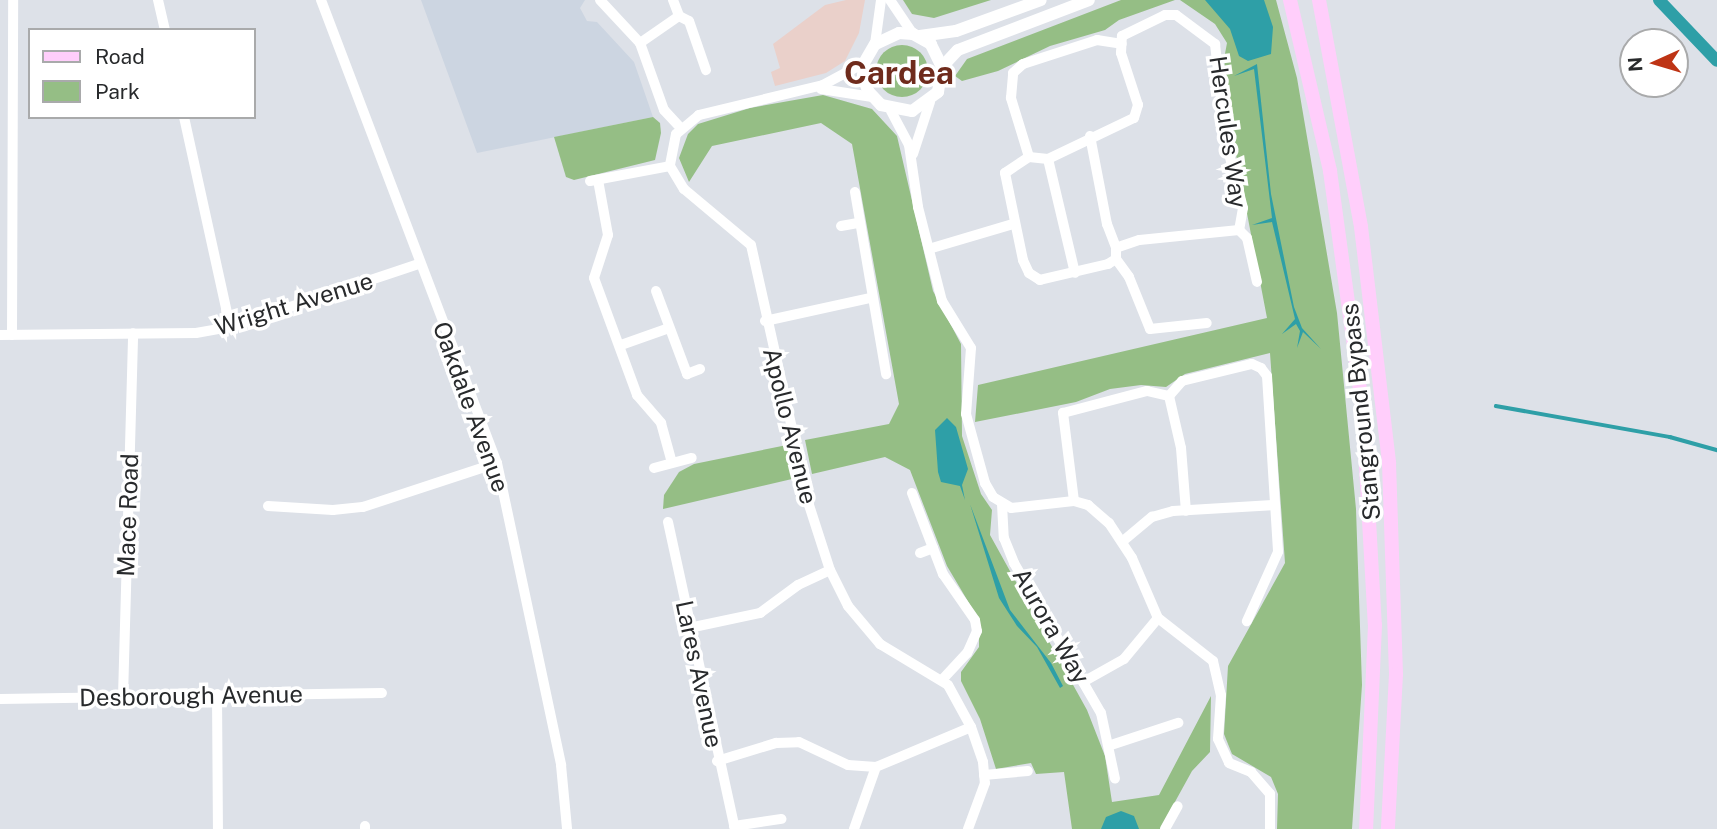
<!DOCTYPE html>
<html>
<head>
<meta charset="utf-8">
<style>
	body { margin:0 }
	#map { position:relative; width:1717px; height:829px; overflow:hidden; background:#dde1e8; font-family:"Public Sans",sans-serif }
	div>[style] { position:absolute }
	.commercial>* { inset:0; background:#ead0ca }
	.built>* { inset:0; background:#ccd5e1 }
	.green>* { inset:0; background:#95be85 }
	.round { border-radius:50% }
	.water>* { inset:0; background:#2e9fa7 }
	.stream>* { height:3.5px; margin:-1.75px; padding:0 1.75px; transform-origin:1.75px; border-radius:1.75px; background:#2e9fa7 }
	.canal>* { height:12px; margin:-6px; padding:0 6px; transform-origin:6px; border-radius:6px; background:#2e9fa7 }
	.minor>* { height:10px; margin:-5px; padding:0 5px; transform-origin:5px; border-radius:5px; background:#fff }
	.tertiary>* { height:12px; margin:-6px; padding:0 6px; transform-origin:6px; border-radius:6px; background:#fff }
	.primary>* { height:14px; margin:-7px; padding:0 7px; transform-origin:7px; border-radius:7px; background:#ffcefb }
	span { translate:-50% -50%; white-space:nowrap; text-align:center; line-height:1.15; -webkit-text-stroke:7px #fff; paint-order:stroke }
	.street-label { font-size:24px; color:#282a2c }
	.district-label { font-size:32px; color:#6f2b1c; font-weight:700 }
	.legend { position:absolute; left:28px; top:28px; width:228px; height:91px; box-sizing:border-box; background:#fff; border:2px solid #a9aaab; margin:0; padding:9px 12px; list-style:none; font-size:21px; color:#282a2c }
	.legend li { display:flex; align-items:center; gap:14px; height:35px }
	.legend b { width:35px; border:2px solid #a9aaab }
	.north { position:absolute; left:1619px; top:28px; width:70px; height:70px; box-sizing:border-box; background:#fff; border:2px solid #a9aaab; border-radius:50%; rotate:266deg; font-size:19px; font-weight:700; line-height:28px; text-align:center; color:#282a2c }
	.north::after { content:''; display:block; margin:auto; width:24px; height:32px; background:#be3415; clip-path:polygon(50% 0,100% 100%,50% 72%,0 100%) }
</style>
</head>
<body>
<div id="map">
	<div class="commercial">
		<i style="clip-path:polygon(846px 0,865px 0,859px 33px,845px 61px,826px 73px,775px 86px,771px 72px,780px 68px,773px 44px,825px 5px)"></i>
	</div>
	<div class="built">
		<i style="clip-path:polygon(421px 0,585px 0,580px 8px,587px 21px,597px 22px,634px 62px,653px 117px,477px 153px)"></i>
	</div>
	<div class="green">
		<i style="clip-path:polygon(903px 0,991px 0,934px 18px,912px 14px)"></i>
		<i style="clip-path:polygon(1121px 0,1175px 0,1119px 20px,1105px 30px,1050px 46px,998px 71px,962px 81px,955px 76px,967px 59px)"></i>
		<i style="clip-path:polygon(1180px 0,1276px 0,1297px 78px,1337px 313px,1356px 509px,1362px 685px,1352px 829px,1277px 829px,1278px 794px,1271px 777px,1232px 754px,1224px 734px,1228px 666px,1285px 563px,1270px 353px,1185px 374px,1166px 387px,1141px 385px,1110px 389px,1076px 402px,975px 422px,978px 385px,1267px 318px,1237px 161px,1224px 59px,1227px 43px,1215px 24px)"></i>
		<i class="round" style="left:876px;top:45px;width:52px;height:52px"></i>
		<i style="clip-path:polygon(823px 95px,872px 109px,897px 136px,933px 291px,961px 344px,962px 436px,981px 494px,992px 510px,990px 535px,1087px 710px,1105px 756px,1112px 802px,1159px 795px,1211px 696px,1210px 752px,1192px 771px,1160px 829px,1072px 829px,1064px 772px,1036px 774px,1031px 763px,996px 769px,980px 719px,961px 681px,961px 672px,979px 647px,979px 620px,947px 566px,910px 470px,885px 457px,812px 474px,805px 440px,889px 424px,899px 404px,852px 144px,821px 123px,712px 146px,689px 182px,679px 158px,688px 134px,698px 124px,750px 108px)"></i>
		<i style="clip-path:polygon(653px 117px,660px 123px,661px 133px,655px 160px,574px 180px,566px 177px,554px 137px)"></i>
		<i style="clip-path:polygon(787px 445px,792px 479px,663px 509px,664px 495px,679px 472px,694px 464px)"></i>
	</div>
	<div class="water">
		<i style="clip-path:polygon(1205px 0,1264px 0,1273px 27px,1271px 54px,1248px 61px,1239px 56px,1230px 29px)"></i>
		<i style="clip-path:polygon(1257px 64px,1271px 194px,1294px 307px,1302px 328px,1321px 349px,1303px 332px,1297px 348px,1300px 331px,1296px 324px,1282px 334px,1295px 319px,1272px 222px,1252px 225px,1272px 218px,1254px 69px,1234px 76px)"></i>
		<i style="clip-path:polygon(947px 418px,956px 427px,968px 469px,962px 485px,965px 500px,960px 486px,941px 482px,938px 472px,935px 430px)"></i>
		<i style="clip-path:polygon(970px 504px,1010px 610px,1051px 663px,1063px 686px,1060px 688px,1037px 647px,1017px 626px,999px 598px)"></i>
		<i style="clip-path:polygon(1121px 811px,1134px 816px,1139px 829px,1101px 829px,1106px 817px)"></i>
	</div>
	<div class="stream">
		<i style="left:1496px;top:406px;width:177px;rotate:10.1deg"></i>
		<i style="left:1670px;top:437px;width:49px;rotate:15.5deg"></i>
	</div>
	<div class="canal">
		<i style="left:1659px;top:0;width:84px;rotate:46.4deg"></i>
	</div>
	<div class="minor">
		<i style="left:158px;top:0;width:31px;rotate:77deg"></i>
		<i style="left:321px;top:0;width:495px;rotate:69.2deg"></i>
		<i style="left:497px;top:463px;width:309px;rotate:78deg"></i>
		<i style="left:561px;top:765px;width:64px;rotate:84.6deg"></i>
		<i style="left:600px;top:0;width:59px;rotate:47.1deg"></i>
		<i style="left:640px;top:43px;width:71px;rotate:70.3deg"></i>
		<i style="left:664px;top:110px;width:23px;rotate:47deg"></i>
		<i style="left:673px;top:0;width:17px;rotate:69deg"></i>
		<i style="left:890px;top:0;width:41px;rotate:55.9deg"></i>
		<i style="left:1165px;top:15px;width:11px"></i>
		<i style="left:1176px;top:15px;width:49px;rotate:36.6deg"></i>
		<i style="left:1215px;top:44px;width:99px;rotate:83.6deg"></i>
		<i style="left:1226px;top:142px;width:68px;rotate:75.6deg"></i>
		<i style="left:1243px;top:208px;width:22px;rotate:100deg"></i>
		<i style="left:1239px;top:230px;width:100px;rotate:174.3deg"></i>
		<i style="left:1139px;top:240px;width:24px;rotate:161deg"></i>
		<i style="left:1116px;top:248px;width:11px;rotate:90deg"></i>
		<i style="left:1116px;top:259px;width:9px;rotate:148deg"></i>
		<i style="left:1108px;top:264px;width:70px;rotate:166.8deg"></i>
		<i style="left:1040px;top:280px;width:13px;rotate:-148deg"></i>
		<i style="left:1029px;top:273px;width:14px;rotate:-115deg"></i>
		<i style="left:1023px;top:260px;width:89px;rotate:-101.7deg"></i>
		<i style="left:1005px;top:173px;width:29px;rotate:-34deg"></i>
		<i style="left:1029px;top:157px;width:19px;rotate:6deg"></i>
		<i style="left:1048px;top:159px;width:95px;rotate:-25.5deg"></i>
		<i style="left:1134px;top:118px;width:14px;rotate:-73deg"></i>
		<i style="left:1138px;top:105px;width:55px;rotate:-108.1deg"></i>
		<i style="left:1121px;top:53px;width:17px;rotate:-87deg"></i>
		<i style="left:1122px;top:36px;width:48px;rotate:-26deg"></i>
		<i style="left:640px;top:43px;width:47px;rotate:-34.7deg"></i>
		<i style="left:679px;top:16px;width:11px;rotate:27deg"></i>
		<i style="left:689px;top:21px;width:52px;rotate:70.9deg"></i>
		<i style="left:875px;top:44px;width:44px;rotate:-82.2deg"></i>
		<i style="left:864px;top:63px;width:47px;rotate:151.8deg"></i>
		<i style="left:823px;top:85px;width:128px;rotate:166.4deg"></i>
		<i style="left:699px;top:115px;width:30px;rotate:140deg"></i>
		<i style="left:676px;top:134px;width:33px;rotate:101deg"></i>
		<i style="left:670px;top:166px;width:27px;rotate:59deg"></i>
		<i style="left:684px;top:189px;width:87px;rotate:39.9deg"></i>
		<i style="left:751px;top:245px;width:266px;rotate:77.4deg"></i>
		<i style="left:809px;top:505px;width:68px;rotate:72.1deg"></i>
		<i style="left:830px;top:570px;width:40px;rotate:63.4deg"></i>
		<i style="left:848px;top:606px;width:50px;rotate:49.9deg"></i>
		<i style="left:880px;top:644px;width:79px;rotate:31.1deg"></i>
		<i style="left:948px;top:685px;width:48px;rotate:61.3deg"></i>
		<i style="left:971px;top:727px;width:37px;rotate:71deg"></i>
		<i style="left:983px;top:762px;width:21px;rotate:85deg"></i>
		<i style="left:985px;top:783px;width:49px;rotate:110.3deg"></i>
		<i style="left:821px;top:89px;width:52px;rotate:8.9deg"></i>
		<i style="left:891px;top:111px;width:38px;rotate:62deg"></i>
		<i style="left:909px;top:145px;width:63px;rotate:81.7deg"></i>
		<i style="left:918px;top:207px;width:97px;rotate:75.7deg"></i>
		<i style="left:942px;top:301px;width:55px;rotate:58.3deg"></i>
		<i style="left:971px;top:348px;width:66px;rotate:94.3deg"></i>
		<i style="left:966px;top:414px;width:72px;rotate:74.6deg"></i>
		<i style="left:985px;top:483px;width:16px;rotate:60deg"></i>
		<i style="left:993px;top:497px;width:21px;rotate:31deg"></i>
		<i style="left:1011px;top:508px;width:63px;rotate:-6.3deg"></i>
		<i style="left:1074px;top:501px;width:15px;rotate:16deg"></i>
		<i style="left:1088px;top:505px;width:28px;rotate:41deg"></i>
		<i style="left:1109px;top:523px;width:42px;rotate:56.7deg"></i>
		<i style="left:1132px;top:558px;width:65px;rotate:66.6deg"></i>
		<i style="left:1158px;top:618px;width:70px;rotate:38deg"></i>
		<i style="left:1213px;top:661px;width:35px;rotate:77deg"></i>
		<i style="left:1221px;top:695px;width:44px;rotate:93.9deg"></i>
		<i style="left:1218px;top:739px;width:26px;rotate:65deg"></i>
		<i style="left:1229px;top:763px;width:24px;rotate:22deg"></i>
		<i style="left:1251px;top:772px;width:29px;rotate:49deg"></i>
		<i style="left:1270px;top:794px;width:35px;rotate:90deg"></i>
		<i style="left:184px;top:117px;width:215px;rotate:77.6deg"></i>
		<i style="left:1090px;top:136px;width:90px;rotate:79.1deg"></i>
		<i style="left:1107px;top:224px;width:26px;rotate:69deg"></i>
		<i style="left:913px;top:154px;width:55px;rotate:-71.9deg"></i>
		<i style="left:1029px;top:157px;width:62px;rotate:-107deg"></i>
		<i style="left:1011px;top:98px;width:25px;rotate:-85deg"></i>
		<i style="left:1013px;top:73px;width:13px;rotate:-42deg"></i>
		<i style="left:1023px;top:64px;width:78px;rotate:-18deg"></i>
		<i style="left:1097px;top:40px;width:25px;rotate:9deg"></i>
		<i style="left:1048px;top:159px;width:117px;rotate:76.7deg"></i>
		<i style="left:598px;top:180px;width:56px;rotate:79.7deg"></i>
		<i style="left:608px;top:235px;width:45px;rotate:108deg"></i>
		<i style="left:594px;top:278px;width:125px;rotate:69.8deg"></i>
		<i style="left:637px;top:395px;width:37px;rotate:49deg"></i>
		<i style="left:661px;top:423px;width:41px;rotate:74.6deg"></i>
		<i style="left:590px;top:181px;width:81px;rotate:-10.6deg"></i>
		<i style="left:855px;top:192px;width:185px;rotate:80.3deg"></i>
		<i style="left:841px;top:226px;width:17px;rotate:-10deg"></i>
		<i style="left:1239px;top:230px;width:11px;rotate:45deg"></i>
		<i style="left:1247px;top:238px;width:45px;rotate:77.2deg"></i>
		<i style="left:932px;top:248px;width:84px;rotate:-16.5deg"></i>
		<i style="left:1116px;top:259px;width:22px;rotate:54deg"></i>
		<i style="left:1129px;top:277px;width:56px;rotate:68deg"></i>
		<i style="left:1150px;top:329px;width:57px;rotate:-6deg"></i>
		<i style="left:656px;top:291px;width:89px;rotate:69.5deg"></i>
		<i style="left:687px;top:374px;width:14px;rotate:-21deg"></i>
		<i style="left:765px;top:321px;width:107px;rotate:-12.4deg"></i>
		<i style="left:0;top:335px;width:196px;rotate:-0.6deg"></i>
		<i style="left:196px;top:333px;width:35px;rotate:-10deg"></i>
		<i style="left:230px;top:327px;width:198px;rotate:-18.5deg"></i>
		<i style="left:12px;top:335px;width:335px;rotate:-89.8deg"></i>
		<i style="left:621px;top:345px;width:51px;rotate:-19.5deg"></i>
		<i style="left:1169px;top:396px;width:53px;rotate:77deg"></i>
		<i style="left:1181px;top:448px;width:63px;rotate:85.5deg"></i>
		<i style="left:654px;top:468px;width:39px;rotate:-15deg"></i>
		<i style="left:912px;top:493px;width:87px;rotate:69.1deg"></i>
		<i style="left:943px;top:574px;width:56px;rotate:55.2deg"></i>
		<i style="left:975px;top:620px;width:11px;rotate:80deg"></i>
		<i style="left:977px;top:631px;width:24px;rotate:114deg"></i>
		<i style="left:967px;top:653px;width:37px;rotate:133deg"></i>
		<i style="left:1074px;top:501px;width:89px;rotate:-97.1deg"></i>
		<i style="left:1063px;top:413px;width:87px;rotate:-14.7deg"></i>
		<i style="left:1147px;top:391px;width:23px;rotate:13deg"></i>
		<i style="left:1169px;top:396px;width:20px;rotate:-49deg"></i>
		<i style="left:1182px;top:381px;width:72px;rotate:-13.7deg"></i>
		<i style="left:1252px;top:364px;width:10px;rotate:24deg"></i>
		<i style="left:1261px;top:368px;width:10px;rotate:53deg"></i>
		<i style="left:1267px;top:376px;width:176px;rotate:86.4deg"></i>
		<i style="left:1278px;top:552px;width:76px;rotate:114.2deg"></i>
		<i style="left:1002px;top:504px;width:34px;rotate:87deg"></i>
		<i style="left:1004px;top:538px;width:27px;rotate:68deg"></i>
		<i style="left:1014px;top:563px;width:173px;rotate:59.9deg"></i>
		<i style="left:1101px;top:713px;width:67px;rotate:78deg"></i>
		<i style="left:268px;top:506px;width:65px;rotate:3.5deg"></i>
		<i style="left:333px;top:510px;width:30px;rotate:-6deg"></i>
		<i style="left:363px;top:507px;width:141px;rotate:-18.2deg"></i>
		<i style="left:668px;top:522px;width:314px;rotate:77.7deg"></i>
		<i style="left:1123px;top:541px;width:38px;rotate:-40deg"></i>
		<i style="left:1152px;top:517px;width:22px;rotate:-16deg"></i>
		<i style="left:1173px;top:511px;width:102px;rotate:-3.4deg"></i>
		<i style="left:920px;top:553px;width:14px;rotate:-21deg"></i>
		<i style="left:689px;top:628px;width:73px;rotate:-11.9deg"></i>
		<i style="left:760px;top:613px;width:47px;rotate:-36.4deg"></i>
		<i style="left:798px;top:585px;width:35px;rotate:-25deg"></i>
		<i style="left:1083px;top:682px;width:47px;rotate:-29.3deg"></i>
		<i style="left:1124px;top:659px;width:53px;rotate:-50.3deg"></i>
		<i style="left:217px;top:694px;width:135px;rotate:89.6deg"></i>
		<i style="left:123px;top:697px;width:364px;rotate:-88.4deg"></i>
		<i style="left:0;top:699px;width:382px;rotate:-0.9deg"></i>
		<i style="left:1111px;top:745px;width:71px;rotate:-18.2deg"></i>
		<i style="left:717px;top:761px;width:62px;rotate:-17deg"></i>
		<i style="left:776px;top:743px;width:23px;rotate:-2deg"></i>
		<i style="left:799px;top:742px;width:54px;rotate:25.1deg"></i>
		<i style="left:848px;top:765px;width:28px;rotate:4deg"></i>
		<i style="left:876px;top:767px;width:103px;rotate:-22.8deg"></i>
		<i style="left:984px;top:775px;width:44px;rotate:-5.2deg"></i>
		<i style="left:365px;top:826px;width:3px;rotate:90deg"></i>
		<i style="left:734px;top:826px;width:48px;rotate:-8.5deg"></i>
		<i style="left:854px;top:829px;width:66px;rotate:-70.5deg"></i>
		<i style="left:1165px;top:829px;width:26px;rotate:-61deg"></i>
	</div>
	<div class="tertiary">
		<i style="left:920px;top:36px;width:36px;rotate:-8deg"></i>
		<i style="left:956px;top:31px;width:90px;rotate:-20deg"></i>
		<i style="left:942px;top:67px;width:25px;rotate:-116deg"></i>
		<i style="left:931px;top:44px;width:21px;rotate:-151deg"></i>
		<i style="left:913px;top:34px;width:14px;rotate:-176deg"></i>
		<i style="left:899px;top:33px;width:26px;rotate:155deg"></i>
		<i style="left:875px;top:44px;width:22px;rotate:120deg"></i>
		<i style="left:864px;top:63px;width:14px;rotate:94deg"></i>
		<i style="left:863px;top:77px;width:15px;rotate:70deg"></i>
		<i style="left:868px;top:91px;width:19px;rotate:47deg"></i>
		<i style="left:881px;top:105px;width:32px;rotate:11deg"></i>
		<i style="left:912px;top:111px;width:32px;rotate:-36deg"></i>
		<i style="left:938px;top:92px;width:25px;rotate:-81deg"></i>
		<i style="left:942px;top:67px;width:23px;rotate:-47deg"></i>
		<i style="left:958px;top:50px;width:140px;rotate:-20.9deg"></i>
	</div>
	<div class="primary">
		<i style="left:1290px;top:0;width:176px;rotate:76.8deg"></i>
		<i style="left:1330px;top:171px;width:244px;rotate:82.2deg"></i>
		<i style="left:1363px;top:413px;width:212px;rotate:86.8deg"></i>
		<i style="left:1375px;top:625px;width:204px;rotate:92.5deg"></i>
		<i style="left:1319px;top:0;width:231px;rotate:79.5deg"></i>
		<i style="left:1361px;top:227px;width:238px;rotate:83.2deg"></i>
		<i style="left:1389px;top:463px;width:211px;rotate:88.1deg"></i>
		<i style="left:1396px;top:674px;width:155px;rotate:93deg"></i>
	</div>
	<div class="street-label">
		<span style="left:1228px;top:132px;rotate:82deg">Hercules Way</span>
		<span style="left:294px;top:304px;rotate:-17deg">Wright Avenue</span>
		<span style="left:471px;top:407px;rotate:70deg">Oakdale Avenue</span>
		<span style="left:1361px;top:412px;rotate:-96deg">Stanground Bypass</span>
		<span style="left:790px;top:426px;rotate:76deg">Apollo Avenue</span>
		<span style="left:128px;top:515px;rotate:-88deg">Mace Road</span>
		<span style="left:1051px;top:626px;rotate:60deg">Aurora Way</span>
		<span style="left:699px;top:674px;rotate:78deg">Lares Avenue</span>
		<span style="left:191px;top:696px;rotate:-1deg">Desborough Avenue</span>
	</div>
	<div class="district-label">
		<span style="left:899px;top:73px">Cardea</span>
	</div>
	<ul class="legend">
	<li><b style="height:9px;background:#ffcefb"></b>Road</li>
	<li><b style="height:19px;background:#95be85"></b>Park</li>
	</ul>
	<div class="north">N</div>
</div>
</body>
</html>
